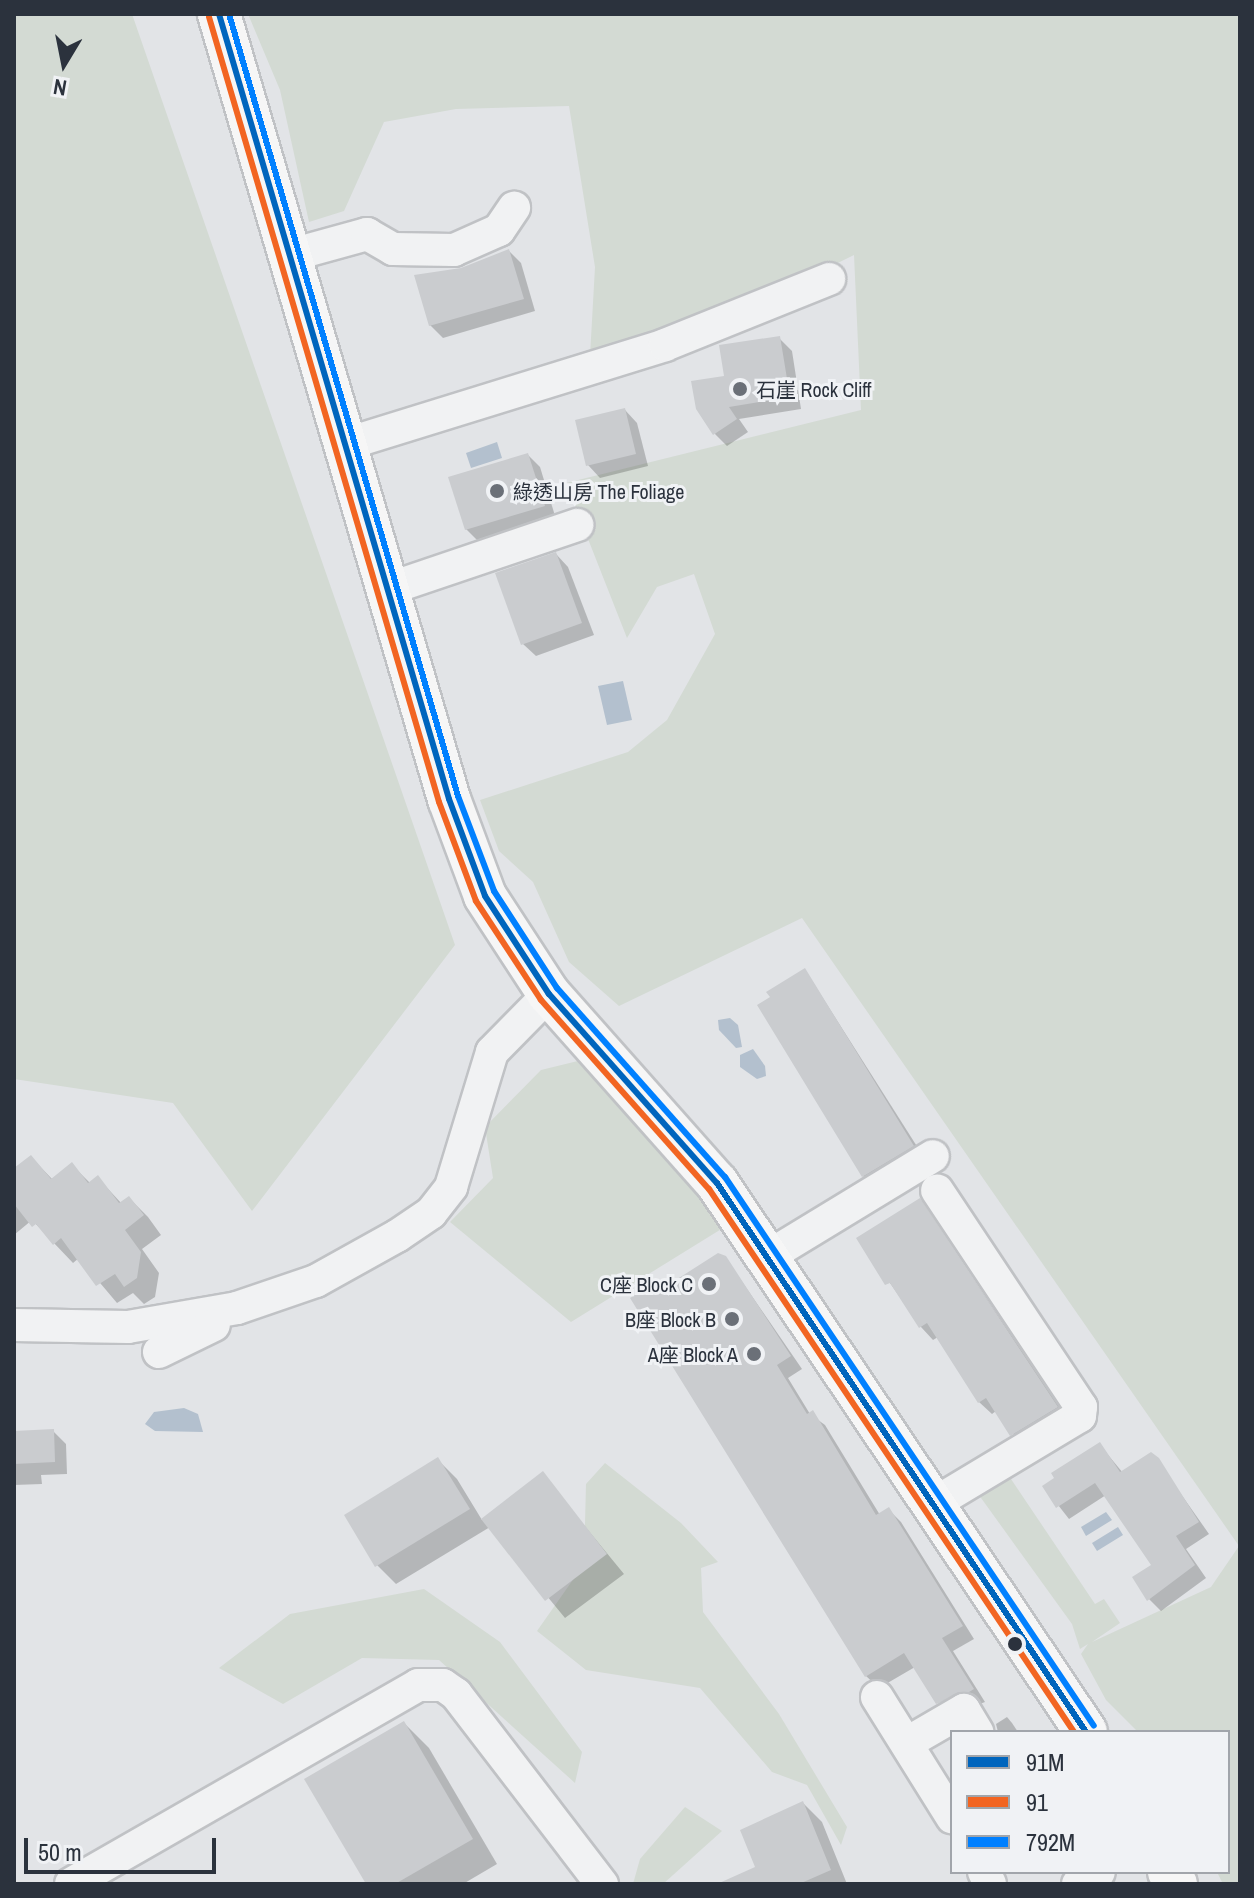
<!DOCTYPE html>
<html>
<head>
<meta charset="utf-8">
<style>
	body { margin:0 }
	#map { position:relative; width:1254px; height:1898px; overflow:hidden; background:#e2e4e7; font-family:"Archivo Narrow","Noto Sans TC",sans-serif }
	div>[style] { position:absolute }
	.green>* { inset:0; background:#d3dad3 }
	.water>* { inset:0; background:#b3c0ce }
	.shadow>* { inset:0; background:#0003 }
	.building>* { inset:0; background:#cacccf }
	.roads { filter:drop-shadow(2px 0 #c0c2c5) drop-shadow(-2px 0 #c0c2c5) drop-shadow(0 2px #c0c2c5) drop-shadow(0 -2px #c0c2c5) }
	.minor>* { height:32px; margin:-16px; padding:0 16px; transform-origin:16px; border-radius:16px; background:#f1f2f3 }
	.major>* { height:42px; margin:-21px; padding:0 21px; transform-origin:21px; border-radius:21px; background:#f6f6f6 }
	.bus-1>* { height:6px; margin:-3px; padding:0 3px; transform-origin:3px; border-radius:3px; background:#0065bd }
	.bus-2>* { height:6px; margin:-3px; padding:0 3px; transform-origin:3px; border-radius:3px; background:#f26522 }
	.bus-3>* { height:6px; margin:-3px; padding:0 3px; transform-origin:3px; border-radius:3px; background:#0080ff }
	.dots>* { width:22px; height:22px; translate:-50% -50%; box-sizing:border-box; border:4px solid #f0f2f5; border-radius:50% }
	span { translate:-50% -50%; white-space:nowrap; text-align:center; line-height:1.15; -webkit-text-stroke:6px #f0f2f5; paint-order:stroke }
	.poi-label { font-size:20px; color:#2b323d }
	.left { translate:0 -50%; text-align:left }
	.right { translate:-100% -50%; text-align:right }
	.frame { position:absolute; inset:0; border:16px solid #2b323d; pointer-events:none }
	.legend { position:absolute; left:950px; top:1730px; width:280px; height:144px; box-sizing:border-box; background:#f0f2f5; border:2px solid #a1a5ab; margin:0; padding:10px 14px; list-style:none; font-size:24px; color:#2b323d }
	.legend li { display:flex; align-items:center; gap:16px; height:40px }
	.legend b { width:40px; border:2px solid #a1a5ab }
	.north { position:absolute; left:24px; top:24px; width:80px; height:80px; -webkit-text-stroke:6px #f0f2f5; paint-order:stroke; rotate:190deg; font-size:22px; font-weight:700; line-height:32px; text-align:center; color:#2b323d }
	.north::after { content:''; display:block; margin:auto; width:28px; height:36px; background:#2b323d; clip-path:polygon(50% 0,100% 100%,50% 72%,0 100%) }
	.scale { position:absolute; left:24px; top:1838px; width:192px; height:36px; box-sizing:border-box; border:4px solid #2b323d; border-top:0; padding-left:10px; font-size:24px; line-height:28px; white-space:nowrap; color:#2b323d; -webkit-text-stroke:6px #f0f2f5; paint-order:stroke }
</style>
</head>
<body>
<div id="map">
	<div class="green">
		<i style="clip-path:polygon(14px 14px,132px 14px,455px 945px,252px 1211px,173px 1103px,14px 1079px)"></i>
		<i style="clip-path:polygon(248px 14px,1240px 14px,1240px 1884px,1223px 1884px,1217px 1872px,1228px 1872px,1228px 1732px,1138px 1732px,1106px 1700px,1081px 1654px,1088px 1644px,1080px 1649px,1072px 1624px,976px 1491px,1007px 1473px,1095px 1604px,1104px 1599px,1120px 1623px,1092px 1642px,1211px 1587px,1239px 1546px,802px 918px,619px 1006px,569px 962px,533px 882px,499px 851px,480px 800px,628px 752px,667px 720px,715px 634px,694px 574px,657px 587px,627px 638px,566px 483px,861px 410px,854px 255px,764px 299px,590px 356px,595px 267px,569px 106px,456px 109px,384px 122px,344px 211px,309px 222px,280px 90px)"></i>
		<i style="clip-path:polygon(586px 1059px,659px 1138px,723px 1228px,571px 1322px,450px 1222px,493px 1178px,485px 1127px,541px 1070px)"></i>
		<i style="clip-path:polygon(605px 1463px,681px 1523px,718px 1562px,701px 1568px,703px 1612px,779px 1714px,847px 1827px,841px 1845px,807px 1785px,772px 1772px,700px 1688px,586px 1670px,537px 1631px,584px 1564px,586px 1484px)"></i>
		<i style="clip-path:polygon(424px 1589px,500px 1642px,582px 1752px,575px 1783px,439px 1660px,362px 1658px,283px 1704px,219px 1668px,290px 1614px)"></i>
		<i style="clip-path:polygon(685px 1807px,722px 1831px,663px 1884px,633px 1884px,640px 1859px)"></i>
	</div>
	<div class="water">
		<i style="clip-path:polygon(497px 442px,502px 458px,471px 468px,466px 453px)"></i>
		<i style="clip-path:polygon(623px 681px,632px 720px,607px 725px,598px 686px)"></i>
		<i style="clip-path:polygon(730px 1018px,738px 1025px,742px 1047px,736px 1048px,719px 1030px,718px 1020px)"></i>
		<i style="clip-path:polygon(753px 1049px,765px 1066px,766px 1076px,757px 1079px,740px 1067px,740px 1055px)"></i>
		<i style="clip-path:polygon(184px 1408px,198px 1414px,203px 1432px,155px 1431px,145px 1424px,154px 1412px)"></i>
		<i style="clip-path:polygon(1106px 1512px,1112px 1520px,1086px 1536px,1081px 1527px)"></i>
		<i style="clip-path:polygon(1118px 1527px,1123px 1535px,1097px 1551px,1092px 1543px)"></i>
	</div>
	<div class="shadow">
		<i style="clip-path:polygon(509px 251px,521px 263px,535px 311px,443px 338px,430px 325px,462px 270px)"></i>
		<i style="clip-path:polygon(779px 338px,792px 351px,801px 409px,739px 419px,748px 432px,727px 446px,715px 434px,726px 377px)"></i>
		<i style="clip-path:polygon(625px 410px,637px 423px,648px 466px,600px 478px,588px 465px)"></i>
		<i style="clip-path:polygon(528px 455px,540px 467px,556px 519px,479px 542px,466px 529px)"></i>
		<i style="clip-path:polygon(556px 554px,568px 567px,594px 635px,536px 656px,523px 644px)"></i>
		<i style="clip-path:polygon(805px 970px,925px 1159px,876px 1188px,863px 1176px)"></i>
		<i style="clip-path:polygon(31px 1157px,53px 1180px,72px 1165px,91px 1184px,98px 1178px,122px 1204px,129px 1198px,148px 1217px,161px 1235px,142px 1249px,159px 1273px,155px 1297px,144px 1304px,133px 1293px,117px 1303px,79px 1258px,73px 1263px,32px 1220px,14px 1235px,14px 1165px,17px 1168px)"></i>
		<i style="clip-path:polygon(920px 1201px,1069px 1420px,1024px 1447px,996px 1411px,992px 1414px,979px 1402px,938px 1337px,933px 1340px,921px 1327px,859px 1239px)"></i>
		<i style="clip-path:polygon(725px 1257px,802px 1369px,788px 1378px,810px 1414px,825px 1425px,880px 1515px,889px 1510px,901px 1522px,974px 1639px,953px 1651px,985px 1702px,951px 1715px,915px 1667px,879px 1688px,866px 1676px,658px 1294px)"></i>
		<i style="clip-path:polygon(53px 1431px,66px 1444px,67px 1474px,41px 1475px,42px 1484px,14px 1485px,14px 1433px)"></i>
		<i style="clip-path:polygon(1099px 1444px,1123px 1473px,1157px 1460px,1209px 1534px,1186px 1549px,1206px 1578px,1161px 1611px,1149px 1599px,1153px 1565px,1106px 1495px,1069px 1519px,1044px 1487px)"></i>
		<i style="clip-path:polygon(438px 1460px,457px 1479px,482px 1520px,542px 1474px,624px 1574px,565px 1618px,490px 1527px,396px 1584px,377px 1565px)"></i>
		<i style="clip-path:polygon(1007px 1717px,1012px 1723px,1018px 1732px,998px 1732px,996px 1724px)"></i>
		<i style="clip-path:polygon(404px 1723px,429px 1748px,497px 1864px,463px 1884px,368px 1884px)"></i>
		<i style="clip-path:polygon(803px 1803px,822px 1822px,847px 1884px,722px 1884px,757px 1868px)"></i>
	</div>
	<div class="building">
		<i style="clip-path:polygon(509px 249px,524px 299px,429px 326px,414px 275px,461px 268px)"></i>
		<i style="clip-path:polygon(780px 336px,790px 397px,729px 407px,737px 419px,713px 435px,696px 409px,691px 381px,724px 376px,719px 345px)"></i>
		<i style="clip-path:polygon(625px 408px,636px 454px,586px 466px,575px 420px)"></i>
		<i style="clip-path:polygon(528px 453px,545px 506px,465px 530px,448px 477px)"></i>
		<i style="clip-path:polygon(556px 552px,582px 623px,521px 645px,495px 573px)"></i>
		<i style="clip-path:polygon(805px 968px,914px 1146px,862px 1177px,757px 1005px,770px 997px,766px 992px)"></i>
		<i style="clip-path:polygon(31px 1155px,51px 1179px,72px 1162px,88px 1183px,98px 1175px,119px 1203px,129px 1196px,144px 1215px,125px 1230px,141px 1252px,137px 1278px,124px 1287px,115px 1274px,96px 1286px,61px 1238px,53px 1245px,36px 1224px,32px 1227px,14px 1204px,14px 1168px)"></i>
		<i style="clip-path:polygon(920px 1198px,1058px 1407px,1010px 1436px,986px 1398px,978px 1403px,927px 1323px,919px 1328px,890px 1283px,885px 1285px,856px 1238px)"></i>
		<i style="clip-path:polygon(718px 1253px,726px 1256px,791px 1356px,777px 1365px,807px 1414px,813px 1410px,876px 1515px,889px 1507px,963px 1626px,942px 1638px,974px 1689px,969px 1692px,936px 1704px,904px 1653px,865px 1677px,630px 1298px,652px 1284px,657px 1292px)"></i>
		<i style="clip-path:polygon(54px 1429px,55px 1462px,14px 1464px,14px 1431px)"></i>
		<i style="clip-path:polygon(1100px 1442px,1120px 1472px,1151px 1452px,1159px 1458px,1199px 1522px,1176px 1536px,1195px 1565px,1147px 1601px,1132px 1577px,1151px 1565px,1095px 1483px,1056px 1508px,1042px 1486px,1054px 1478px,1051px 1473px)"></i>
		<i style="clip-path:polygon(438px 1457px,470px 1509px,375px 1567px,344px 1515px)"></i>
		<i style="clip-path:polygon(543px 1471px,607px 1554px,545px 1601px,481px 1519px)"></i>
		<i style="clip-path:polygon(404px 1721px,473px 1839px,395px 1884px,366px 1884px,304px 1779px)"></i>
		<i style="clip-path:polygon(803px 1801px,831px 1870px,799px 1884px,717px 1884px,755px 1867px,740px 1830px)"></i>
	</div>
	<div class="roads">
		<div class="minor">
			<i style="left:291px;top:255px;width:79px;rotate:-15.4deg"></i>
			<i style="left:367px;top:234px;width:30px;rotate:30deg"></i>
			<i style="left:393px;top:249px;width:61px;rotate:0.9deg"></i>
			<i style="left:454px;top:250px;width:49px;rotate:-24deg"></i>
			<i style="left:499px;top:230px;width:27px;rotate:-56deg"></i>
			<i style="left:346px;top:444px;width:334px;rotate:-17.2deg"></i>
			<i style="left:665px;top:345px;width:177px;rotate:-21.9deg"></i>
			<i style="left:388px;top:589px;width:200px;rotate:-18.7deg"></i>
			<i style="left:767px;top:1257px;width:194px;rotate:-31.3deg"></i>
			<i style="left:14px;top:1325px;width:114px;rotate:1deg"></i>
			<i style="left:128px;top:1327px;width:111px;rotate:-9.9deg"></i>
			<i style="left:237px;top:1308px;width:83px;rotate:-18.9deg"></i>
			<i style="left:316px;top:1281px;width:93px;rotate:-29.1deg"></i>
			<i style="left:397px;top:1236px;width:41px;rotate:-34.1deg"></i>
			<i style="left:431px;top:1213px;width:33px;rotate:-52deg"></i>
			<i style="left:451px;top:1187px;width:141px;rotate:-73.1deg"></i>
			<i style="left:492px;top:1052px;width:81px;rotate:-45.5deg"></i>
			<i style="left:159px;top:1352px;width:61px;rotate:-26.1deg"></i>
			<i style="left:935px;top:1503px;width:169px;rotate:-31deg"></i>
			<i style="left:1080px;top:1416px;width:9px;rotate:-84deg"></i>
			<i style="left:1081px;top:1407px;width:260px;rotate:-123.6deg"></i>
			<i style="left:877px;top:1697px;width:142px;rotate:58deg"></i>
			<i style="left:907px;top:1743px;width:66px;rotate:-30.1deg"></i>
			<i style="left:964px;top:1710px;width:26px;rotate:59deg"></i>
			<i style="left:984px;top:1872px;width:13px;rotate:63deg"></i>
			<i style="left:71px;top:1884px;width:400px;rotate:-29.8deg"></i>
			<i style="left:418px;top:1685px;width:25px"></i>
			<i style="left:443px;top:1685px;width:16px;rotate:35deg"></i>
			<i style="left:456px;top:1694px;width:240px;rotate:52.5deg"></i>
			<i style="left:1078px;top:1884px;width:24px;rotate:-30deg"></i>
		</div>
		<div class="major">
			<i style="left:219px;top:14px;width:818px;rotate:73.67deg"></i>
			<i style="left:449px;top:799px;width:103px;rotate:69.6deg"></i>
			<i style="left:485px;top:896px;width:117px;rotate:56.9deg"></i>
			<i style="left:549px;top:994px;width:253px;rotate:48.4deg"></i>
			<i style="left:717px;top:1183px;width:661px;rotate:56.09deg"></i>
			<i style="left:1169px;top:1872px;width:14px;rotate:60deg"></i>
		</div>
	</div>
	<div class="bus-1">
		<i style="left:219px;top:14px;width:818px;rotate:73.67deg"></i>
		<i style="left:449px;top:799px;width:103px;rotate:69.6deg"></i>
		<i style="left:485px;top:896px;width:117px;rotate:56.9deg"></i>
		<i style="left:549px;top:994px;width:253px;rotate:48.4deg"></i>
		<i style="left:717px;top:1183px;width:661px;rotate:56.09deg"></i>
	</div>
	<div class="bus-2">
		<i style="left:209px;top:17px;width:818px;rotate:73.67deg"></i>
		<i style="left:439px;top:802px;width:106px;rotate:69.5deg"></i>
		<i style="left:476px;top:901px;width:118px;rotate:56.7deg"></i>
		<i style="left:541px;top:1000px;width:253px;rotate:48.4deg"></i>
		<i style="left:709px;top:1189px;width:654px;rotate:56.09deg"></i>
	</div>
	<div class="bus-3">
		<i style="left:229px;top:14px;width:815px;rotate:73.68deg"></i>
		<i style="left:458px;top:796px;width:102px;rotate:69.2deg"></i>
		<i style="left:494px;top:891px;width:116px;rotate:57deg"></i>
		<i style="left:557px;top:988px;width:253px;rotate:48.4deg"></i>
		<i style="left:725px;top:1177px;width:661px;rotate:56.09deg"></i>
	</div>
	<div class="dots">
		<i style="left:740px;top:389px;background:#6b7078"></i>
		<i style="left:497px;top:491px;background:#6b7078"></i>
		<i style="left:709px;top:1284px;background:#6b7078"></i>
		<i style="left:732px;top:1319px;background:#6b7078"></i>
		<i style="left:754px;top:1354px;background:#6b7078"></i>
		<i style="left:1015px;top:1644px;background:#2b323d"></i>
	</div>
	<div class="poi-label">
		<span class="left" style="left:756px;top:389px">石崖 Rock Cliff</span>
		<span class="left" style="left:513px;top:491px">綠透山房 The Foliage</span>
		<span class="right" style="left:693px;top:1284px">C座 Block C</span>
		<span class="right" style="left:716px;top:1319px">B座 Block B</span>
		<span class="right" style="left:738px;top:1354px">A座 Block A</span>
	</div>
	<div class="frame"></div>
	<ul class="legend">
	<li><b style="height:10px;background:#0065bd"></b>91M</li>
	<li><b style="height:10px;background:#f26522"></b>91</li>
	<li><b style="height:10px;background:#0080ff"></b>792M</li>
	</ul>
	<div class="north">N</div>
	<div class="scale">50 m</div>
</div>
</body>
</html>
